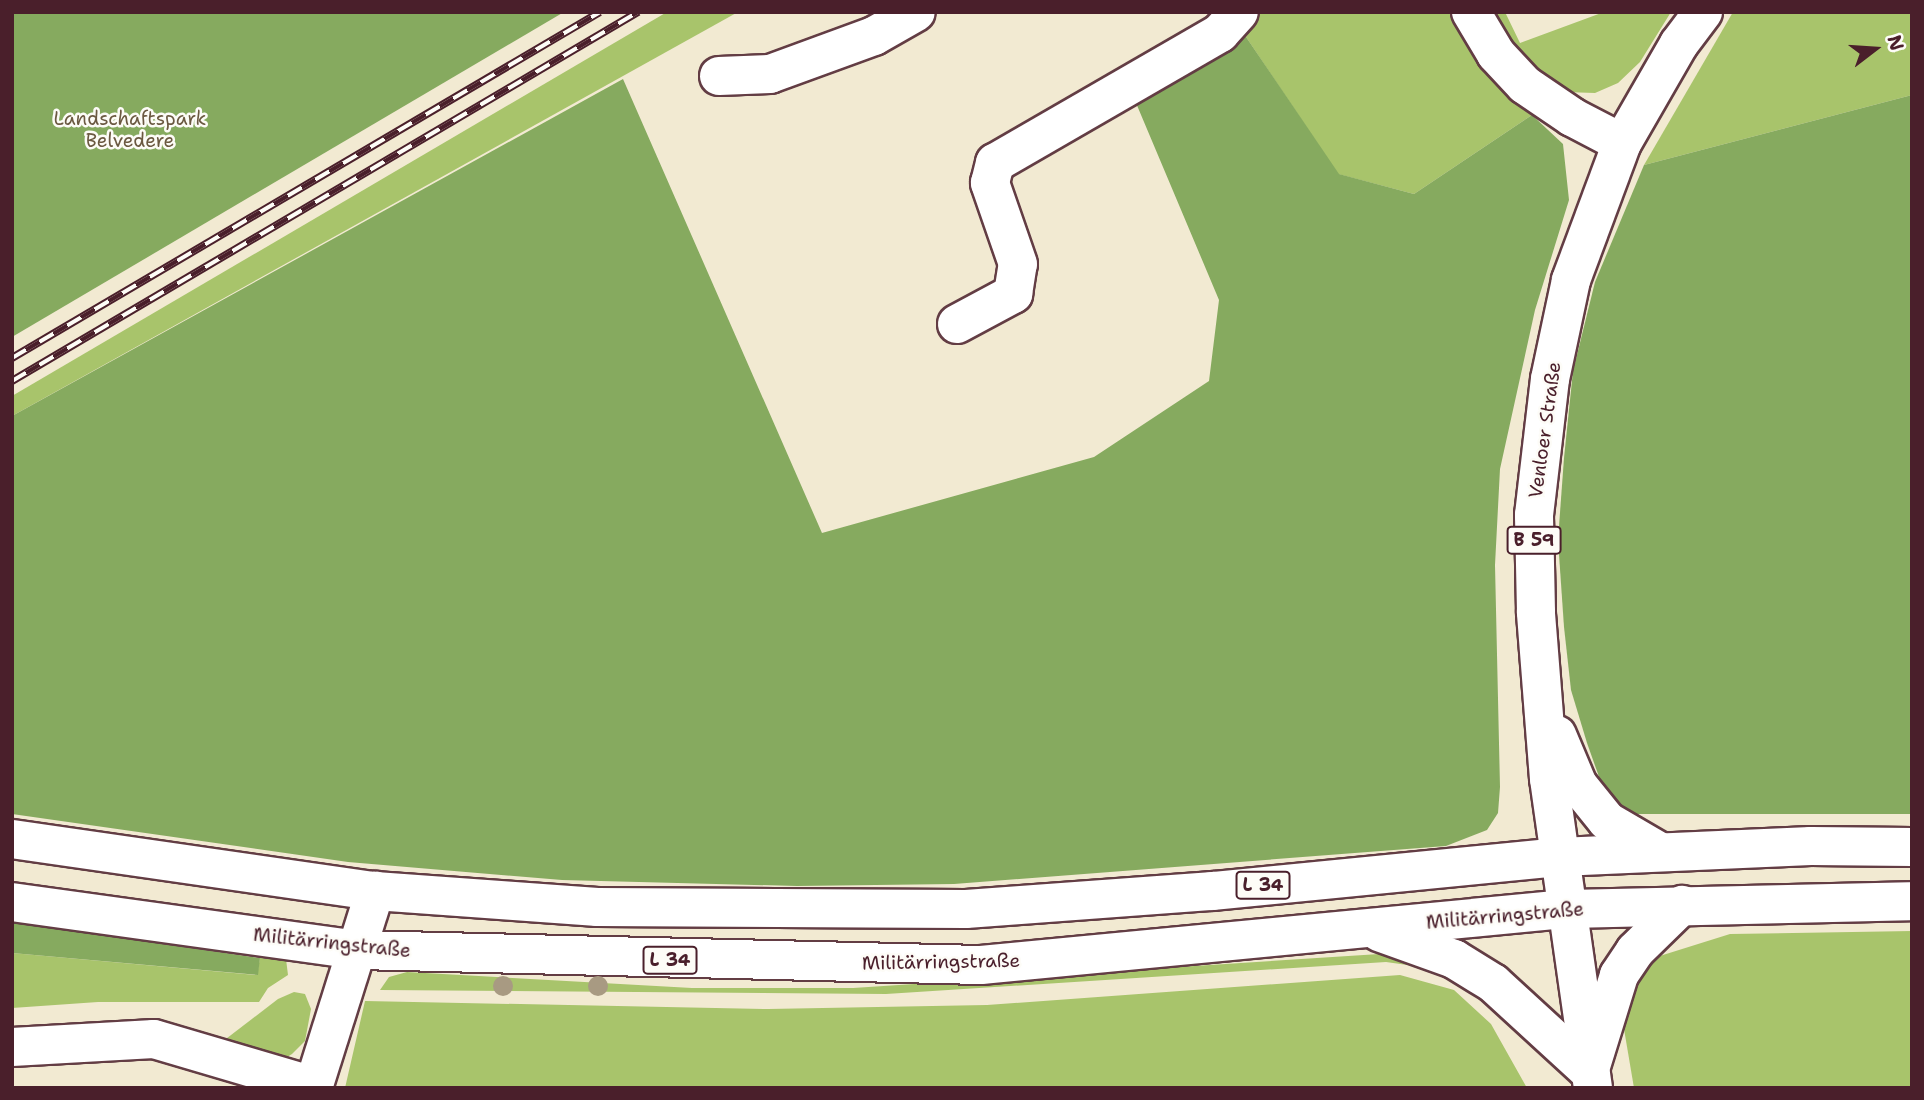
<!DOCTYPE html>
<html>
<head>
<meta charset="utf-8">
<style>
	body { margin:0 }
	#map { position:relative; width:1924px; height:1100px; overflow:hidden; background:#f2ead2; font-family:"Shantell Sans",sans-serif }
	div>[style] { position:absolute }
	.green>* { inset:0; background:#a8c46b }
	.forest>* { inset:0; background:#86aa5f }
	.roads { filter:drop-shadow(2px 0 #633d44) drop-shadow(-2px 0 #633d44) drop-shadow(0 2px #633d44) drop-shadow(0 -2px #633d44) }
	.minor>* { height:38px; margin:-19px; padding:0 19px; transform-origin:19px; border-radius:19px; background:#fff }
	.major>* { height:38px; margin:-19px; padding:0 19px; transform-origin:19px; border-radius:19px; background:#fff }
	.rail>* { height:8px; margin-top:-4px; transform-origin:0; background:repeating-linear-gradient(90deg,#fdfcf7 0 16px,#4a1f2b 0 32px); box-sizing:border-box; border-block:2px solid #4a1f2b }
	.trees>* { width:20px; height:20px; margin:-10px; border-radius:50%; background:#a89a82 }
	span { translate:-50% -50%; white-space:nowrap; text-align:center; line-height:1.15; -webkit-text-stroke:5px #fdfcf7; paint-order:stroke }
	.shield-label span { padding:2px 5px; background:#fdfcf7; border:2px solid; border-radius:5px; -webkit-text-stroke-width:0 }
	.shield-label { font-size:18px; color:#4a1f2b; font-weight:700 }
	.park-label { font-size:19px; color:#6b5941 }
	.street-label { font-size:19px; color:#4a1f2b }
	.frame { position:absolute; inset:0; border:14px solid #4a1f2b; pointer-events:none }
	.north { position:absolute; left:1840px; top:14px; width:70px; height:70px; -webkit-text-stroke:5px #fdfcf7; paint-order:stroke; rotate:73deg; font-size:19px; font-weight:700; line-height:28px; text-align:center; color:#4a1f2b }
	.north::after { content:''; display:block; margin:auto; width:24px; height:32px; background:#4a1f2b; clip-path:polygon(50% 0,100% 100%,50% 72%,0 100%) }
</style>
</head>
<body>
<div id="map">
	<div class="green">
		<i style="clip-path:polygon(667px 12px,738px 12px,12px 416px,12px 396px)"></i>
		<i style="clip-path:polygon(1259px 12px,1452px 12px,1532px 115px,1414px 194px,1338px 174px,1242px 31px)"></i>
		<i style="clip-path:polygon(1486px 12px,1505px 12px,1520px 43px,1604px 12px,1671px 12px,1640px 62px,1618px 83px,1595px 93px,1565px 92px,1533px 75px)"></i>
		<i style="clip-path:polygon(1733px 12px,1912px 12px,1912px 95px,1644px 165px)"></i>
		<i style="clip-path:polygon(1912px 931px,1912px 1088px,1634px 1088px,1624px 1029px,1632px 984px,1647px 960px,1730px 934px)"></i>
		<i style="clip-path:polygon(12px 953px,257px 975px,260px 958px,286px 959px,288px 975px,268px 988px,259px 1002px,98px 1002px,12px 1008px)"></i>
		<i style="clip-path:polygon(1395px 953px,1436px 969px,1386px 962px,886px 994px,380px 990px,389px 977px,407px 972px,692px 988px,853px 988px)"></i>
		<i style="clip-path:polygon(1400px 975px,1454px 990px,1491px 1024px,1527px 1088px,345px 1088px,365px 1001px,768px 1009px,987px 1005px)"></i>
		<i style="clip-path:polygon(294px 992px,305px 994px,311px 1009px,305px 1041px,292px 1054px,284px 1059px,218px 1045px,278px 999px)"></i>
	</div>
	<div class="forest">
		<i style="clip-path:polygon(12px 12px,564px 12px,12px 337px)"></i>
		<i style="clip-path:polygon(1242px 31px,1339px 174px,1414px 194px,1532px 115px,1563px 144px,1569px 200px,1535px 310px,1500px 469px,1495px 565px,1500px 787px,1498px 813px,1487px 830px,1446px 846px,954px 884px,797px 886px,562px 880px,348px 862px,12px 814px,12px 416px,623px 79px,822px 533px,1094px 457px,1209px 381px,1219px 300px,1136px 103px)"></i>
		<i style="clip-path:polygon(1912px 95px,1912px 814px,1632px 814px,1603px 788px,1587px 743px,1571px 690px,1564px 627px,1558px 540px,1564px 458px,1573px 371px,1595px 282px,1644px 165px)"></i>
		<i style="clip-path:polygon(12px 922px,260px 958px,258px 975px,12px 953px)"></i>
	</div>
	<div class="roads">
		<div class="minor">
			<i style="left:1471px;top:12px;width:49px;rotate:59.2deg"></i>
			<i style="left:1496px;top:54px;width:42px;rotate:46.9deg"></i>
			<i style="left:1525px;top:85px;width:57px;rotate:34.2deg"></i>
			<i style="left:1572px;top:117px;width:56px;rotate:27.5deg"></i>
			<i style="left:719px;top:76px;width:51px;rotate:-2.2deg"></i>
			<i style="left:770px;top:74px;width:111px;rotate:-20.1deg"></i>
			<i style="left:874px;top:36px;width:48px;rotate:-29.7deg"></i>
			<i style="left:957px;top:324px;width:64px;rotate:-28.2deg"></i>
			<i style="left:1013px;top:294px;width:30px;rotate:-81deg"></i>
			<i style="left:1018px;top:264px;width:86px;rotate:-109.1deg"></i>
			<i style="left:990px;top:183px;width:21px;rotate:-76deg"></i>
			<i style="left:995px;top:163px;width:260px;rotate:-30deg"></i>
			<i style="left:1220px;top:33px;width:28px;rotate:-48deg"></i>
			<i style="left:12px;top:1047px;width:142px;rotate:-3.2deg"></i>
			<i style="left:154px;top:1039px;width:167px;rotate:16.4deg"></i>
			<i style="left:313px;top:1088px;width:207px;rotate:-72.5deg"></i>
		</div>
		<div class="major">
			<i style="left:1557px;top:735px;width:54px;rotate:67.2deg"></i>
			<i style="left:1578px;top:785px;width:46px;rotate:51.1deg"></i>
			<i style="left:1607px;top:821px;width:58px;rotate:30.1deg"></i>
			<i style="left:12px;top:839px;width:367px;rotate:8.2deg"></i>
			<i style="left:375px;top:891px;width:223px;rotate:4.1deg"></i>
			<i style="left:597px;top:907px;width:369px;rotate:0.3deg"></i>
			<i style="left:966px;top:909px;width:248px;rotate:-4.2deg"></i>
			<i style="left:1213px;top:891px;width:348px;rotate:-5.6deg"></i>
			<i style="left:1559px;top:857px;width:252px;rotate:-2.5deg"></i>
			<i style="left:1811px;top:846px;width:101px;rotate:0.6deg"></i>
			<i style="left:12px;top:902px;width:349px;rotate:7.9deg"></i>
			<i style="left:358px;top:950px;width:623px;rotate:1.38deg"></i>
			<i style="left:981px;top:965px;width:588px;rotate:-5.47deg"></i>
			<i style="left:1566px;top:909px;width:346px;rotate:-1.3deg"></i>
			<i style="left:1379px;top:932px;width:80px;rotate:19.8deg"></i>
			<i style="left:1454px;top:959px;width:46px;rotate:31.6deg"></i>
			<i style="left:1493px;top:983px;width:132px;rotate:42.5deg"></i>
			<i style="left:1592px;top:1063px;width:92px;rotate:-72.9deg"></i>
			<i style="left:1619px;top:975px;width:29px;rotate:-56deg"></i>
			<i style="left:1635px;top:951px;width:66px;rotate:-44.4deg"></i>
			<i style="left:1593px;top:1088px;width:312px;rotate:-98.1deg"></i>
			<i style="left:1549px;top:779px;width:168px;rotate:-94.5deg"></i>
			<i style="left:1536px;top:612px;width:97px;rotate:-91.2deg"></i>
			<i style="left:1534px;top:515px;width:137px;rotate:-83.3deg"></i>
			<i style="left:1550px;top:379px;width:101px;rotate:-78deg"></i>
			<i style="left:1571px;top:280px;width:146px;rotate:-69.6deg"></i>
			<i style="left:1622px;top:143px;width:114px;rotate:-60.1deg"></i>
			<i style="left:1679px;top:44px;width:40px;rotate:-53deg"></i>
		</div>
	</div>
	<div class="rail">
		<i style="left:12px;top:358px;width:682px;rotate:-30.47deg"></i>
		<i style="left:12px;top:381px;width:727px;rotate:-30.52deg"></i>
	</div>
	<div class="trees">
		<i style="left:503px;top:986px"></i>
		<i style="left:598px;top:986px"></i>
	</div>
	<div class="shield-label">
		<span style="left:1534px;top:540px">B 59</span>
		<span style="left:1263px;top:885px">L 34</span>
		<span style="left:670px;top:960px">L 34</span>
	</div>
	<div class="park-label">
		<span style="left:130px;top:130px">Landschaftspark<br>Belvedere</span>
	</div>
	<div class="street-label">
		<span style="left:1545px;top:430px;rotate:-82deg">Venloer Straße</span>
		<span style="left:1505px;top:916px;rotate:-5deg">Militärringstraße</span>
		<span style="left:332px;top:943px;rotate:6deg">Militärringstraße</span>
		<span style="left:941px;top:962px;rotate:-1deg">Militärringstraße</span>
	</div>
	<div class="frame"></div>
	<div class="north">N</div>
</div>
</body>
</html>
